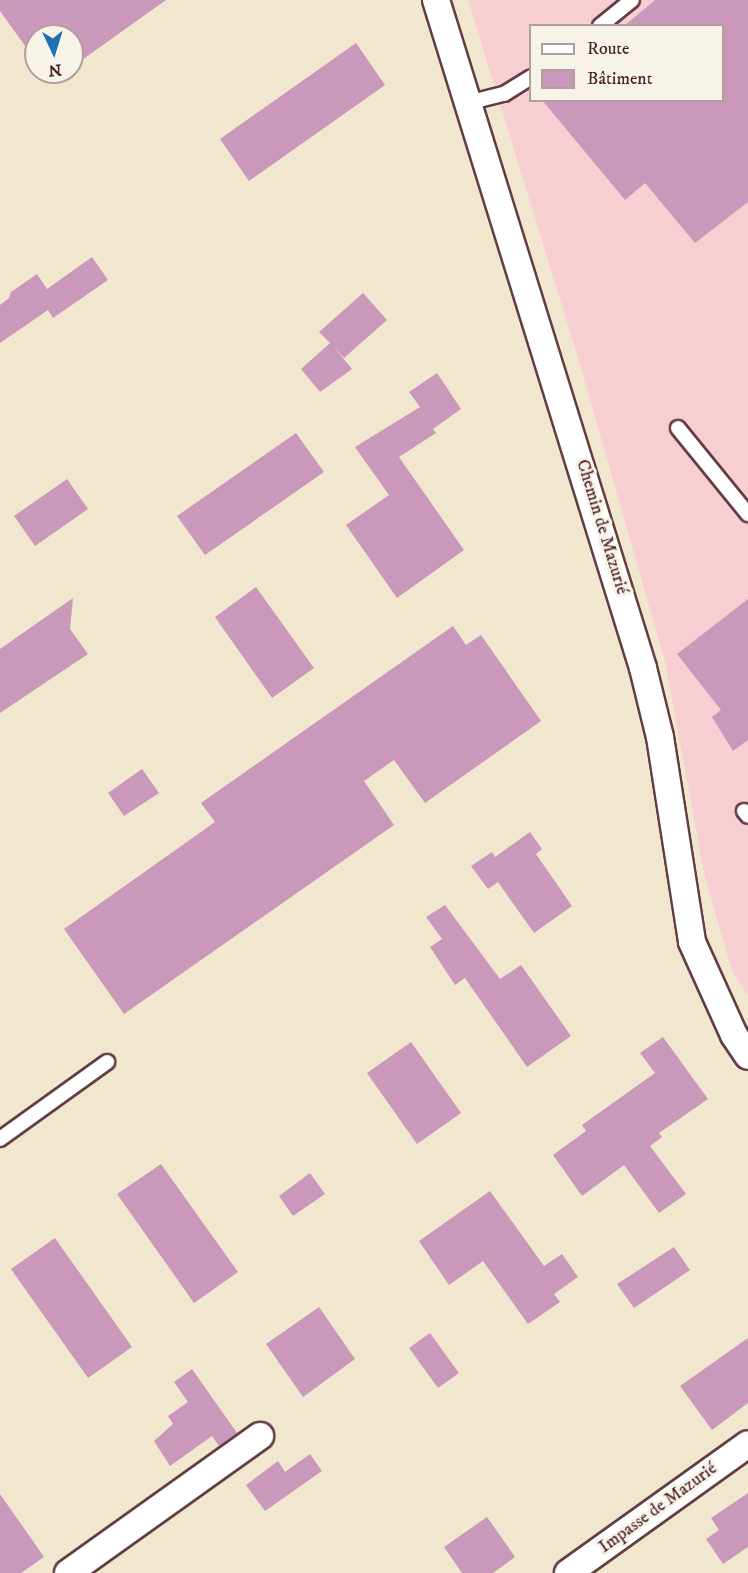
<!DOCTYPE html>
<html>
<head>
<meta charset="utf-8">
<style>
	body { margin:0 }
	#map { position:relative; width:748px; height:1573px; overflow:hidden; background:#f1e7ce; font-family:"IM FELL DW Pica",serif }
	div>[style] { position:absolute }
	.built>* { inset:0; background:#f7cfd2 }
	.building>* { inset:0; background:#ca98bb }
	.roads { filter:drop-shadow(2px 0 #633d43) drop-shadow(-2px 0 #633d43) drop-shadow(0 2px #633d43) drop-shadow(0 -2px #633d43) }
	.service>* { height:14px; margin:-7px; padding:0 7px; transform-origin:7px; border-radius:7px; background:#fff }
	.minor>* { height:26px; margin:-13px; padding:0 13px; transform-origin:13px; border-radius:13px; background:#fff }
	span { translate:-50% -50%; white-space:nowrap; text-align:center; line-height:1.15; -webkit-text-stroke:6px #f7f3e8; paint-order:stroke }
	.street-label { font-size:18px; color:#4a1f2b }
	.legend { position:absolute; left:529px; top:24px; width:195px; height:78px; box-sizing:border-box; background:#f7f3e8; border:2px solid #b29e9c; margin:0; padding:8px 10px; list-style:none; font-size:18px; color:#4a1f2b }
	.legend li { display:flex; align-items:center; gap:12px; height:30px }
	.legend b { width:30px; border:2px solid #b29e9c }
	.north { position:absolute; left:24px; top:24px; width:60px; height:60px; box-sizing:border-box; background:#f7f3e8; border:2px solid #b29e9c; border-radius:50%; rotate:176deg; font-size:16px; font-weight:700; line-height:24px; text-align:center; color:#4a1f2b }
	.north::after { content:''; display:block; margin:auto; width:21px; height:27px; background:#1f6fb2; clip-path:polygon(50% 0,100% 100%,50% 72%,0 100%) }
</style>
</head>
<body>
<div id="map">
	<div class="built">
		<i style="clip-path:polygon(evenodd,468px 0,748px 0,748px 995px,733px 974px,705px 877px,665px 662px,581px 368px,468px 0,530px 26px,722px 26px,722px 100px,530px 100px,530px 26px)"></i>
	</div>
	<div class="building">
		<i style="clip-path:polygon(0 0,166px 0,72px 67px,72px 36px,36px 36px,36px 61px,0 11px)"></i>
		<i style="clip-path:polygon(655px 0,748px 0,748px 202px,695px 243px,645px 183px,625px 200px,542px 100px,723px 100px,723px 26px,624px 26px)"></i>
		<i style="clip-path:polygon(356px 43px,385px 85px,249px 181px,220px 139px)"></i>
		<i style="clip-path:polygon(92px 257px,108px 280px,53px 318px,48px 310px,0 343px,0 305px,9px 298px,11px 292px,37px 274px,47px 289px)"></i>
		<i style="clip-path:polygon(363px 293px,387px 320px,344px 358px,333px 346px,352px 369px,320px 392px,301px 369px,330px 343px,319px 332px)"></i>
		<i style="clip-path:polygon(437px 373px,461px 409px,433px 429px,436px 433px,399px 457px,464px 550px,397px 598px,346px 525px,389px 495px,355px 447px,420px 407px,409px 392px)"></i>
		<i style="clip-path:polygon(296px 433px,324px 472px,205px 555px,177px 516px)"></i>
		<i style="clip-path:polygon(67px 479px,88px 509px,35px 546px,14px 516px)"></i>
		<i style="clip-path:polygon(256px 587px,314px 668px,272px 698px,215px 617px)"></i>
		<i style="clip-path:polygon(73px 598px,70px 629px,88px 654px,0 713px,0 649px)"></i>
		<i style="clip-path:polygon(748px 599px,748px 740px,733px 751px,712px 717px,721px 710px,677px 654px)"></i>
		<i style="clip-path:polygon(453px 626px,466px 645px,481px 635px,541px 721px,425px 803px,394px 760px,364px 781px,394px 825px,124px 1014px,64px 929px,215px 822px,201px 803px)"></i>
		<i style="clip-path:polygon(142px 769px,159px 793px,124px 816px,108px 793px)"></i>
		<i style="clip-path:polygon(530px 832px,542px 849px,536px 854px,572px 906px,534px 933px,498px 882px,488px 889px,471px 866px,492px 852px,495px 857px)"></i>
		<i style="clip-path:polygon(445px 905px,500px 979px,521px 965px,571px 1036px,527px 1067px,465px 978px,455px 985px,430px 947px,442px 939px,426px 917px)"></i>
		<i style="clip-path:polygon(663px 1037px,708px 1099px,659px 1133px,662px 1137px,650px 1146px,686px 1194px,659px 1213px,624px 1165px,582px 1196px,553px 1155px,586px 1131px,582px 1125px,655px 1073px,640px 1053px)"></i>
		<i style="clip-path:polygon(411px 1042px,461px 1113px,417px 1144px,367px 1073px)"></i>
		<i style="clip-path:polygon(161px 1164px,238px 1272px,194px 1303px,117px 1194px)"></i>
		<i style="clip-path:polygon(310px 1173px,325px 1194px,293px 1216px,279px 1196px)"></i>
		<i style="clip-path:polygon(490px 1191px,544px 1266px,562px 1254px,578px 1277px,554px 1294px,560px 1302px,528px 1324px,483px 1261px,449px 1285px,419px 1241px)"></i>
		<i style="clip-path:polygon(55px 1238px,132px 1347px,88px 1378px,11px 1269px)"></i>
		<i style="clip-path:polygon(674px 1247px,690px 1270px,634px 1308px,617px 1284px)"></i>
		<i style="clip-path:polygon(319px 1307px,355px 1359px,303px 1397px,266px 1344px)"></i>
		<i style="clip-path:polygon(430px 1333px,459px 1373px,438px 1388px,409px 1348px)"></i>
		<i style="clip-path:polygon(748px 1338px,748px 1403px,712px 1430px,680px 1386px)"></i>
		<i style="clip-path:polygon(192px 1369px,237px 1433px,219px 1446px,212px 1436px,170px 1466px,154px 1441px,173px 1424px,168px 1416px,188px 1402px,174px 1382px)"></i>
		<i style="clip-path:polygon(310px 1454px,322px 1471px,265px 1511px,246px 1485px,278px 1461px,285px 1472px)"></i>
		<i style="clip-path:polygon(748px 1493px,748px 1547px,723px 1564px,706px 1539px,719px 1530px,711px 1518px)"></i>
		<i style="clip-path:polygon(0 1494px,44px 1557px,21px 1573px,0 1573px)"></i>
		<i style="clip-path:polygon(487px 1517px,515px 1557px,493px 1573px,462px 1573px,444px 1547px)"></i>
	</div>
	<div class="roads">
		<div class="service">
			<i style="left:600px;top:26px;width:41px;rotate:-39.1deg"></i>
			<i style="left:471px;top:102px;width:34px;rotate:-14deg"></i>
			<i style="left:504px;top:94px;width:31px;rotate:-32deg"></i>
			<i style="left:678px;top:428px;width:111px;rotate:50.9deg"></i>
			<i style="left:744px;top:811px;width:6px;rotate:51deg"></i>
			<i style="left:0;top:1139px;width:132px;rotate:-35.7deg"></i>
		</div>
		<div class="minor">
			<i style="left:436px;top:0;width:699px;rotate:72.78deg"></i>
			<i style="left:643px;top:668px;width:71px;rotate:76.2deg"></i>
			<i style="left:660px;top:737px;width:207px;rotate:81.1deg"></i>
			<i style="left:692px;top:942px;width:102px;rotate:65.7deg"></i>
			<i style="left:734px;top:1035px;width:25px;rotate:56deg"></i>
			<i style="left:68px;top:1573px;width:236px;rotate:-35.5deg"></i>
			<i style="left:568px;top:1573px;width:221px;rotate:-35.6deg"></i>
		</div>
	</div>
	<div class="street-label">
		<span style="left:602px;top:527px;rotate:73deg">Chemin de Mazurié</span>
		<span style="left:658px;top:1508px;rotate:-36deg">Impasse de Mazurié</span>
	</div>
	<ul class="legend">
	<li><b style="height:8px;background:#fff"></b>Route</li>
	<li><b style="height:16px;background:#ca98bb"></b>Bâtiment</li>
	</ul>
	<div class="north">N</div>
</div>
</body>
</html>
